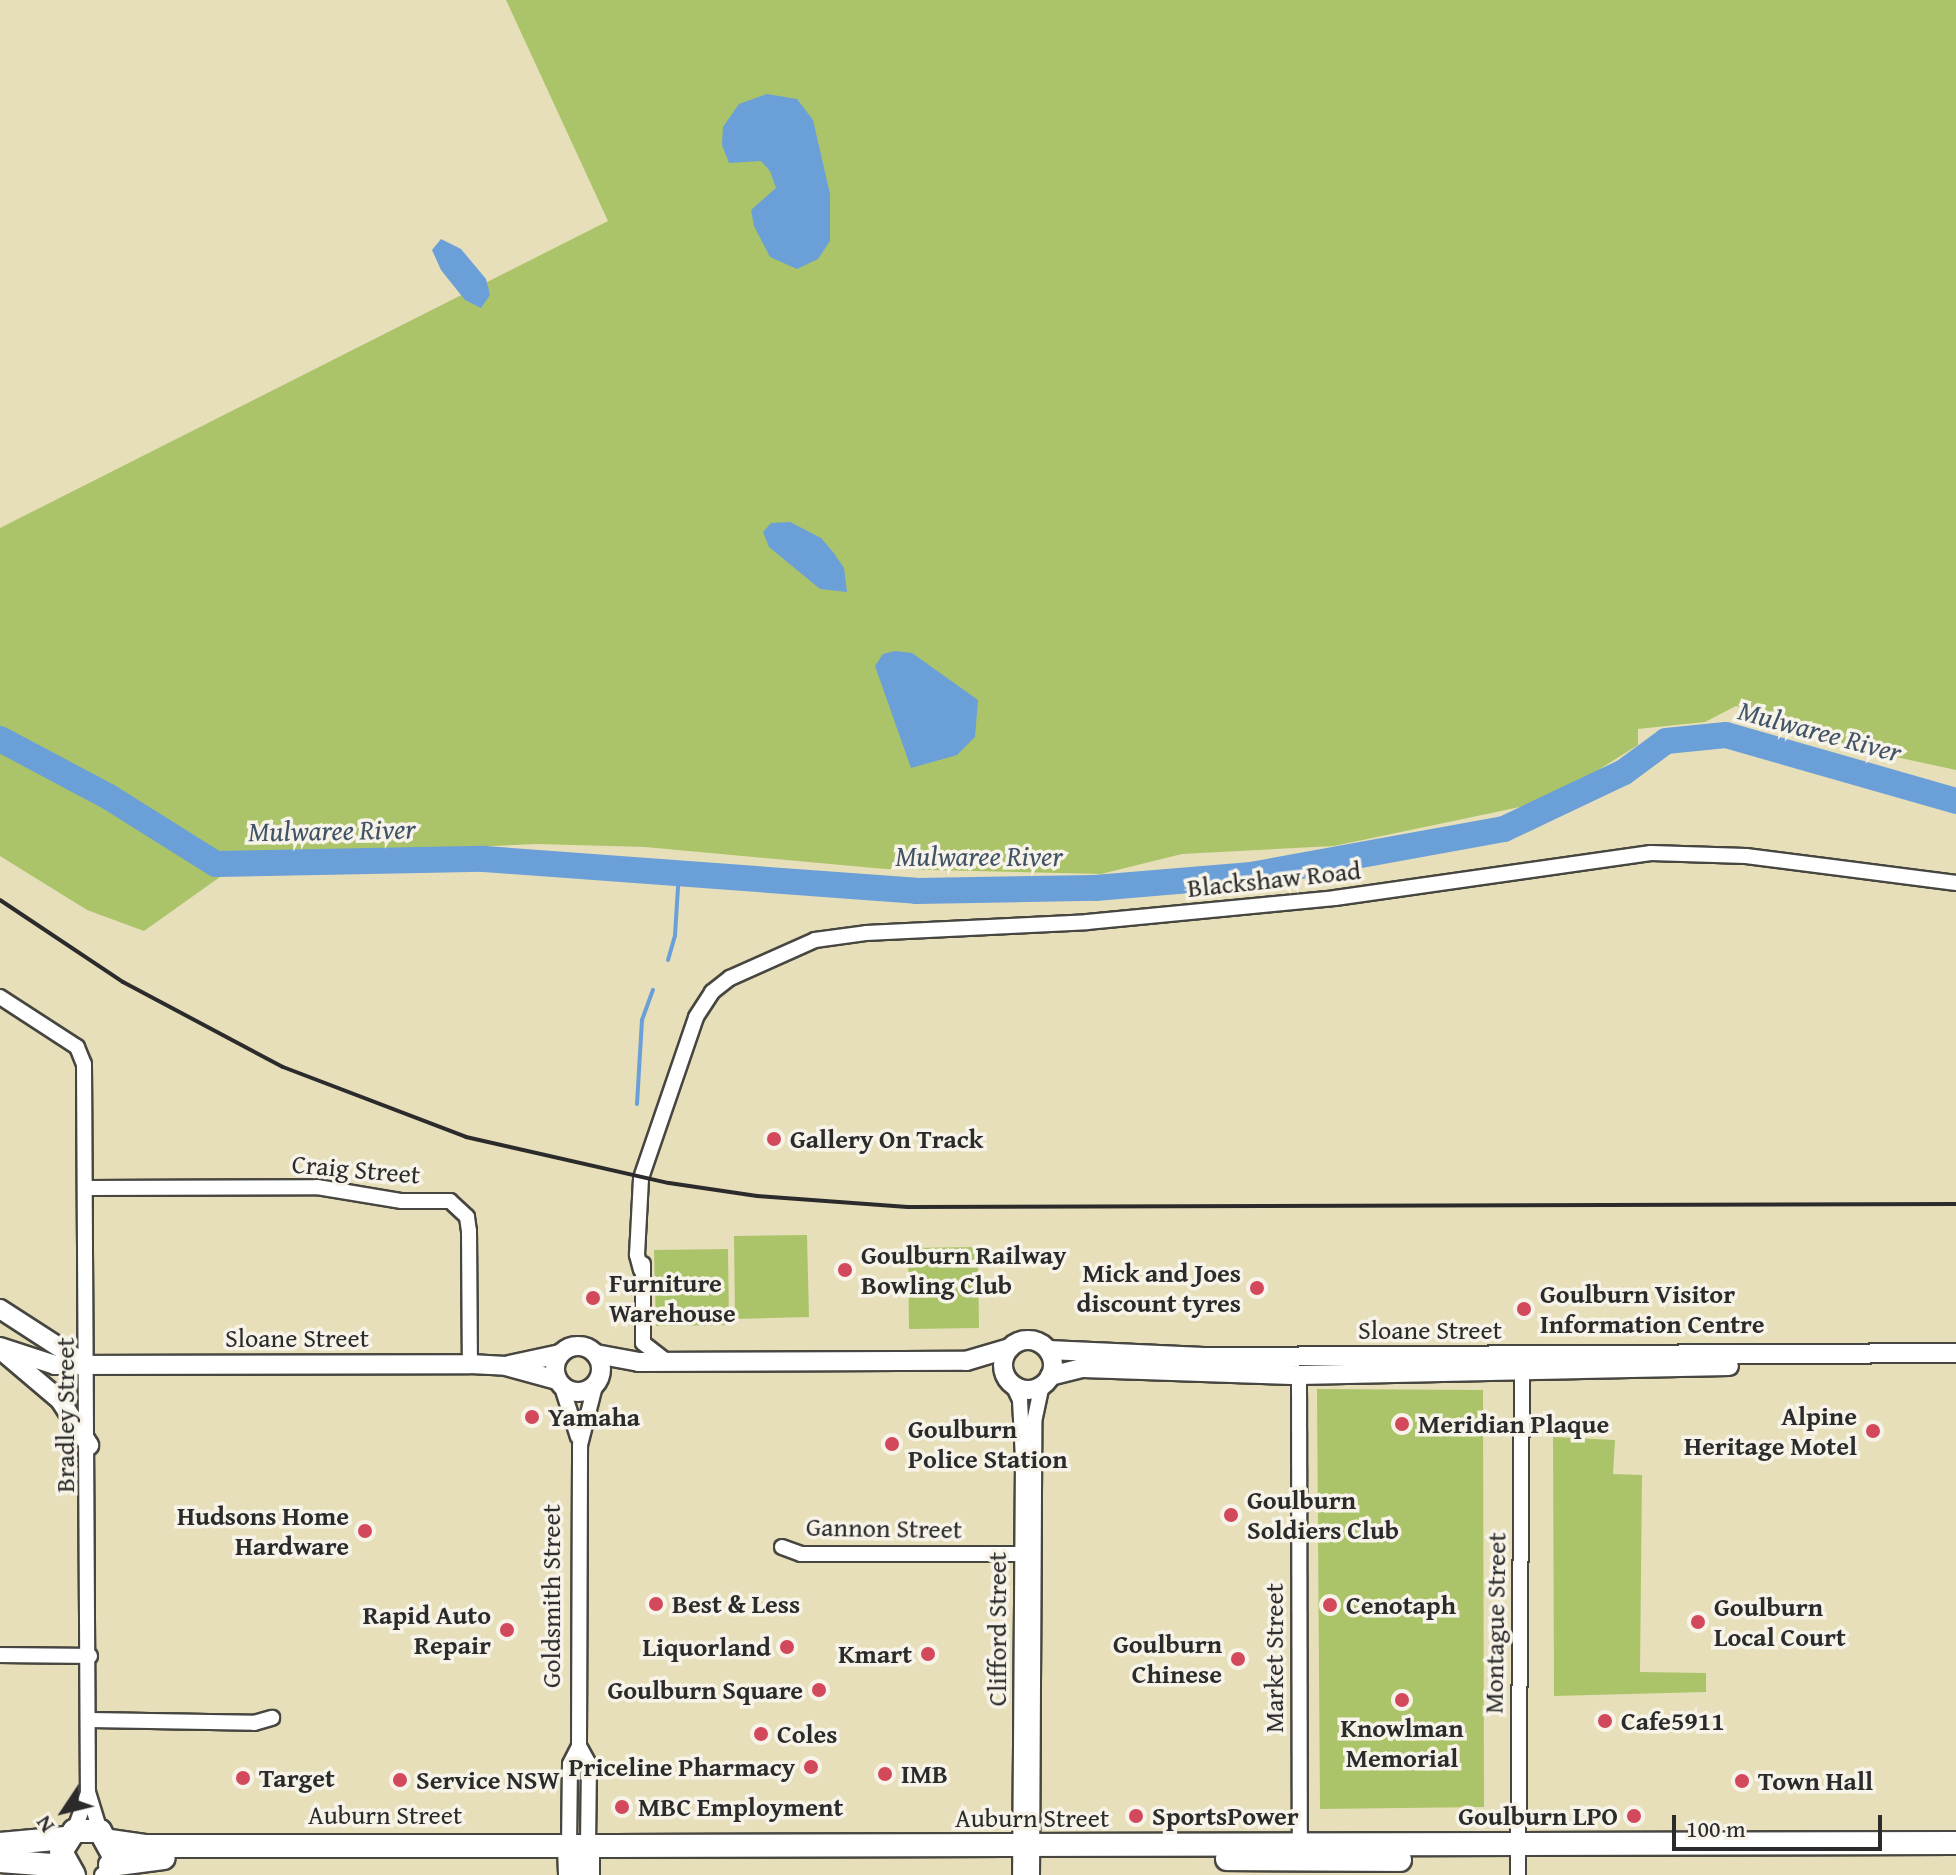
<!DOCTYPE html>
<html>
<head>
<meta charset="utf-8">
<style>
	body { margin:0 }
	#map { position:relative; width:1956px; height:1875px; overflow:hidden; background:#e7dfba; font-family:"Gentium Book Plus",serif }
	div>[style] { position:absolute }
	.green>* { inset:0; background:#abc46a }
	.water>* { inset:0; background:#6b9fd7 }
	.stream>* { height:4px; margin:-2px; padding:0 2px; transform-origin:2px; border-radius:2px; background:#6b9fd7 }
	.river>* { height:26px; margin:-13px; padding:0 13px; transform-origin:13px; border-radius:13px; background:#6b9fd7 }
	.roads { filter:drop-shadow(2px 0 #474640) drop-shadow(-2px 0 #474640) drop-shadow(0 2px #474640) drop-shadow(0 -2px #474640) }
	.minor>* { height:14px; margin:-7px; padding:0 7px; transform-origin:7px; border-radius:7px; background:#fff }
	.tertiary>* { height:18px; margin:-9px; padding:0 9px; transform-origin:9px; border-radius:9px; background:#fff }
	.tertiary>.ring { margin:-9px; padding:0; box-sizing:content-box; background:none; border:18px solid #fff; border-radius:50% }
	.primary>* { height:22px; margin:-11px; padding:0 11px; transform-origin:11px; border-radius:11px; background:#fff }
	.rail>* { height:4px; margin:-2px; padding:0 2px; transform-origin:2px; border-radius:2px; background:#2b2b2b }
	.dots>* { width:22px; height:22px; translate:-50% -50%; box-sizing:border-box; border:4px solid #f7f3e8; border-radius:50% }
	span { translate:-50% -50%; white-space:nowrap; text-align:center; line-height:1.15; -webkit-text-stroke:7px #f7f3e8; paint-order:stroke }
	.street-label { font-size:26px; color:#2b2b2b }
	.poi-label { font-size:26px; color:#2b2b2b; font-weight:700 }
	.left { translate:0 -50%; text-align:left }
	.right { translate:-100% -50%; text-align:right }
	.water-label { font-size:28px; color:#415467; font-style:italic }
	.north { position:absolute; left:24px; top:1771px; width:80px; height:80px; -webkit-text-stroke:6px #f7f3e8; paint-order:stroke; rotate:235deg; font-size:22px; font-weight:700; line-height:32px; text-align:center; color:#2b2b2b }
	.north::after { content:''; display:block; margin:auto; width:28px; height:36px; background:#2b2b2b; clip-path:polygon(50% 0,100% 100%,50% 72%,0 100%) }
	.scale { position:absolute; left:1672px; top:1815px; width:210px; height:36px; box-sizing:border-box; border:4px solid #2b2b2b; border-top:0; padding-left:10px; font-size:24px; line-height:28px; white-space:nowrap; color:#2b2b2b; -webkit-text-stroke:6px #f7f3e8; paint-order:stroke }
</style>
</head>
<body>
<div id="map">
	<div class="green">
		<i style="clip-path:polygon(506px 0,1956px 0,1956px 770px,1822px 741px,1767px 714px,1736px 706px,1705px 722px,1638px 729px,1638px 745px,1549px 801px,1334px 846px,1182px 854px,1101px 874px,885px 869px,645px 847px,537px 844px,280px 855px,248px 857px,144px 931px,87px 910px,0 856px,0 528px,608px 221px)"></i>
		<i style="clip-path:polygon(807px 1235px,809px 1317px,735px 1319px,734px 1236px)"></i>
		<i style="clip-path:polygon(978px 1247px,979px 1328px,909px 1329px,908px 1248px)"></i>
		<i style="clip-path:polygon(728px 1249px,729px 1325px,656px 1326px,654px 1250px)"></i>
		<i style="clip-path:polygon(1317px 1389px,1483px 1390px,1484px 1807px,1320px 1809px)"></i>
		<i style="clip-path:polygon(1553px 1437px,1615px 1440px,1613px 1474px,1642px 1475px,1640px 1672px,1706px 1673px,1706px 1692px,1554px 1696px)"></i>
	</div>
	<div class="water">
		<i style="clip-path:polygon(767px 94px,797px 99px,813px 120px,830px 194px,830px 241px,818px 259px,797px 269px,770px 257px,754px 226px,751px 210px,776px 188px,770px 171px,761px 161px,729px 163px,722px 145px,723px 127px,739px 104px)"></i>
		<i style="clip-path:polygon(441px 239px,461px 249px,486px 279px,490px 295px,481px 308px,465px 300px,441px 270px,432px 250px)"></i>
		<i style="clip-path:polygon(790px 522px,821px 538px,833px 552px,844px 568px,847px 592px,820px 589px,769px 547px,763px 532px,771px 523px)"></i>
		<i style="clip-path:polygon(895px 651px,912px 653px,978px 700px,975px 737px,957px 755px,911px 768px,875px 666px,883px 654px)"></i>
	</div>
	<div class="stream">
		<i style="left:668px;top:960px;width:26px;rotate:-74deg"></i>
		<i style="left:675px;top:935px;width:64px;rotate:-86.4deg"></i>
		<i style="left:637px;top:1104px;width:84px;rotate:-86.6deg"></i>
		<i style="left:642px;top:1020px;width:32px;rotate:-70deg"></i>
	</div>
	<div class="river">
		<i style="left:0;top:739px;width:123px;rotate:28deg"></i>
		<i style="left:109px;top:797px;width:126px;rotate:32.1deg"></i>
		<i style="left:216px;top:864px;width:268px;rotate:-1.1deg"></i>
		<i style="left:484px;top:859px;width:433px;rotate:4.2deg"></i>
		<i style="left:916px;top:891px;width:179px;rotate:-1deg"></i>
		<i style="left:1095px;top:888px;width:157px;rotate:-4.8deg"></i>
		<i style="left:1251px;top:875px;width:257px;rotate:-10.3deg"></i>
		<i style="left:1504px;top:829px;width:133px;rotate:-25.4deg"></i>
		<i style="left:1624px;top:772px;width:52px;rotate:-36.4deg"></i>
		<i style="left:1666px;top:741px;width:60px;rotate:-5.7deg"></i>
		<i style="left:1726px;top:735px;width:239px;rotate:16deg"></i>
	</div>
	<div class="roads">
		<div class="minor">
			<i style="left:0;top:997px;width:92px;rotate:33deg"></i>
			<i style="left:77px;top:1047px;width:18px;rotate:68deg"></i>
			<i style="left:84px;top:1064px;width:728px;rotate:89.69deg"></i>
			<i style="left:88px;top:1792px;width:41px;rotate:72.9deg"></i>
			<i style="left:87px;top:1188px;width:230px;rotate:-0.2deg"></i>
			<i style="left:317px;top:1187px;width:86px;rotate:9.4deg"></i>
			<i style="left:402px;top:1201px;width:48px"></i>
			<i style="left:450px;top:1201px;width:23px;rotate:43deg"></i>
			<i style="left:467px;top:1217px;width:14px;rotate:82deg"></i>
			<i style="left:469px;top:1231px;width:133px;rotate:89.6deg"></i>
			<i style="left:643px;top:1264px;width:79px;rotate:90deg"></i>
			<i style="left:643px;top:1343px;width:31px;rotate:38deg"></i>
			<i style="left:641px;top:1270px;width:16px;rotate:-105deg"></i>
			<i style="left:637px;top:1255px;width:77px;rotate:-87deg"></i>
			<i style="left:641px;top:1178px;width:170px;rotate:-71.1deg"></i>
			<i style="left:696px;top:1017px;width:30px;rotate:-57deg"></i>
			<i style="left:712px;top:992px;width:23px;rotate:-38deg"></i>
			<i style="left:730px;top:978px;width:93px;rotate:-24.1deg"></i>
			<i style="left:815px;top:940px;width:51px;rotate:-7.8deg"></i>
			<i style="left:866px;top:933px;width:221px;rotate:-2.8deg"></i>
			<i style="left:1087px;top:922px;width:249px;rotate:-5.5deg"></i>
			<i style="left:1335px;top:898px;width:319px;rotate:-8.1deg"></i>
			<i style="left:1651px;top:853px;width:95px;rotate:1.8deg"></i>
			<i style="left:1746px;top:856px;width:212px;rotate:7.3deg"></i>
			<i style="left:1299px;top:1375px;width:469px;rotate:89.9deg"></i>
			<i style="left:1013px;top:1385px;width:17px;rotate:65deg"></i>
			<i style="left:1020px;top:1400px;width:60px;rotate:87.1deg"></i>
			<i style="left:1023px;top:1460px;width:415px;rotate:90.4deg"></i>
			<i style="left:562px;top:1387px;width:52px;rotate:72.3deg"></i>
			<i style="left:782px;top:1547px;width:20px;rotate:20deg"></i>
			<i style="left:801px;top:1554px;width:228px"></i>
			<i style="left:0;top:1655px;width:90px;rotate:0.6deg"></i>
			<i style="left:90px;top:1720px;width:164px;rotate:1deg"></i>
			<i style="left:254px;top:1723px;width:19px;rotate:-16deg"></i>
			<i style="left:579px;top:1746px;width:21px;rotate:61deg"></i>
			<i style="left:589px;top:1764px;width:82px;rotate:90.7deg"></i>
			<i style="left:74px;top:1831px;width:40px;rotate:-69.8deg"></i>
			<i style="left:569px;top:1846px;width:82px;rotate:-89.3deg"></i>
			<i style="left:570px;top:1764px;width:20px;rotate:-63deg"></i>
			<i style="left:579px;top:1746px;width:301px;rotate:-89.8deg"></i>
			<i style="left:580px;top:1445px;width:61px;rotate:-75.7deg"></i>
			<i style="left:102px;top:1875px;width:1px;rotate:-45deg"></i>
			<i style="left:1032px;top:1875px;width:453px;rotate:-89.7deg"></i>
			<i style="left:1034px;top:1422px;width:38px;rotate:-78deg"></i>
			<i style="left:1518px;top:1875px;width:503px;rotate:-89.54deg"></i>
		</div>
		<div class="tertiary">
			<i style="left:0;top:1309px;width:101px;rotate:32.9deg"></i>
			<i class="ring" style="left:1003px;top:1340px;width:32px;height:32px"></i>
			<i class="ring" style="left:555px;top:1346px;width:28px;height:28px"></i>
			<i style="left:0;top:1347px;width:58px;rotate:18.1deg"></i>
			<i style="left:55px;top:1365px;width:415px;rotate:-0.1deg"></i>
			<i style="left:470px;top:1364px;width:36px;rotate:3deg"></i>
			<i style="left:506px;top:1366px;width:53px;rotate:15.4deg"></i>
			<i style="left:1048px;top:1350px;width:156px;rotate:2.6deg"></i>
			<i style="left:1204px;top:1357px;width:752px;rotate:-0.3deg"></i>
			<i style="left:2px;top:1351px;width:76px;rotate:40.2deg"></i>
			<i style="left:60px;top:1400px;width:54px;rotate:57.2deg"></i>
			<i style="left:596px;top:1354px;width:44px;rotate:10.5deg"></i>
			<i style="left:639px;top:1362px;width:327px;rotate:-0.2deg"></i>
			<i style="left:966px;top:1361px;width:46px;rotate:-16.5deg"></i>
			<i style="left:509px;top:1365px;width:52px;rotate:-12.2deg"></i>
			<i style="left:1050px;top:1376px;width:34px;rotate:-14deg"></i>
			<i style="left:1083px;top:1368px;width:216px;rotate:1.9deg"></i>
			<i style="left:1299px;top:1375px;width:430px;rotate:-1.2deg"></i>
		</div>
		<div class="primary">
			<i style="left:110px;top:1841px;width:35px;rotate:8deg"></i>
			<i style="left:145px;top:1846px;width:463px"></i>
			<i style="left:608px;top:1846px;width:1348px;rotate:-0.13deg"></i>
			<i style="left:0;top:1844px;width:66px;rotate:-5.2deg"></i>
			<i style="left:569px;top:1846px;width:29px;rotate:88deg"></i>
			<i style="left:588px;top:1846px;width:29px;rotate:90deg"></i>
			<i style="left:1227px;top:1859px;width:173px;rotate:0.3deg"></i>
			<i style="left:0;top:1861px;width:65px;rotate:4.4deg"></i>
			<i style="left:110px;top:1865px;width:54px;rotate:-7.4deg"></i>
			<i style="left:74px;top:1875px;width:26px;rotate:-119deg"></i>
			<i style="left:61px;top:1852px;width:25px;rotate:-58deg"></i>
			<i style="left:74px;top:1831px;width:26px"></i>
			<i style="left:100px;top:1831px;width:26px;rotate:61deg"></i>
		</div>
	</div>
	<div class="rail">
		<i style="left:0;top:900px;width:148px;rotate:33.7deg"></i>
		<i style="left:123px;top:982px;width:181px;rotate:28deg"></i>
		<i style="left:283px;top:1067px;width:196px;rotate:20.9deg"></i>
		<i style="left:466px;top:1137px;width:208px;rotate:12.8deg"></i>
		<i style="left:669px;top:1183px;width:89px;rotate:8.4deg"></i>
		<i style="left:757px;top:1196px;width:151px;rotate:4.2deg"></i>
		<i style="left:908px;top:1207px;width:1048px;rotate:-0.16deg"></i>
	</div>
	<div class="dots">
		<i style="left:774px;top:1139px;background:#d1495b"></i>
		<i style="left:845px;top:1270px;background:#d1495b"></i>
		<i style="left:1257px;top:1288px;background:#d1495b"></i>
		<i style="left:593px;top:1298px;background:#d1495b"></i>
		<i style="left:1524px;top:1309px;background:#d1495b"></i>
		<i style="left:532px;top:1417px;background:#d1495b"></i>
		<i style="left:1402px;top:1424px;background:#d1495b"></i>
		<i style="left:1873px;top:1431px;background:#d1495b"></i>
		<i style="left:892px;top:1444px;background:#d1495b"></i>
		<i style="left:1231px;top:1515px;background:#d1495b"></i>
		<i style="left:365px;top:1531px;background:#d1495b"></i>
		<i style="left:656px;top:1604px;background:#d1495b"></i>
		<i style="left:1330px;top:1605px;background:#d1495b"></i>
		<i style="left:1698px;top:1622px;background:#d1495b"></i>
		<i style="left:507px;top:1630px;background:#d1495b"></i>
		<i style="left:787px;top:1647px;background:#d1495b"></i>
		<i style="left:928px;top:1654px;background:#d1495b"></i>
		<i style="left:1238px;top:1659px;background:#d1495b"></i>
		<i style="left:819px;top:1690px;background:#d1495b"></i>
		<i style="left:1402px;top:1700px;background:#d1495b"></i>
		<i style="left:1605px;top:1721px;background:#d1495b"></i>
		<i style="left:761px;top:1734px;background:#d1495b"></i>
		<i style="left:811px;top:1767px;background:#d1495b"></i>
		<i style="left:885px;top:1774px;background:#d1495b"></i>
		<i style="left:243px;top:1778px;background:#d1495b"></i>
		<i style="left:400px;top:1780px;background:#d1495b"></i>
		<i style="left:1742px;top:1781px;background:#d1495b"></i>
		<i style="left:622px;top:1807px;background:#d1495b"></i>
		<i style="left:1136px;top:1816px;background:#d1495b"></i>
		<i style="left:1634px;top:1816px;background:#d1495b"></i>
	</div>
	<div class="street-label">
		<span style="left:1274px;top:879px;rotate:-6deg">Blackshaw Road</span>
		<span style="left:356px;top:1169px;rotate:5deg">Craig Street</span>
		<span style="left:1430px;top:1330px">Sloane Street</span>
		<span style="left:297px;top:1338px">Sloane Street</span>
		<span style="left:65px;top:1415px;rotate:-90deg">Bradley Street</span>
		<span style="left:884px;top:1528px;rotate:1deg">Gannon Street</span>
		<span style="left:551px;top:1596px;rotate:-90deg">Goldsmith Street</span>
		<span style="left:1495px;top:1623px;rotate:-89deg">Montague Street</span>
		<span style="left:997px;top:1629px;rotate:-90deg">Clifford Street</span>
		<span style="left:1274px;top:1658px;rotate:-90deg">Market Street</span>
		<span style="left:385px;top:1815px">Auburn Street</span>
		<span style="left:1032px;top:1818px">Auburn Street</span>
	</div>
	<div class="poi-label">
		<span class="left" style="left:790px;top:1139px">Gallery On Track</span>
		<span class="left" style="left:861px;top:1270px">Goulburn Railway<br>Bowling Club</span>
		<span class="right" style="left:1241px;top:1288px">Mick and Joes<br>discount tyres</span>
		<span class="left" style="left:609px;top:1298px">Furniture<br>Warehouse</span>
		<span class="left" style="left:1540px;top:1309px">Goulburn Visitor<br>Information Centre</span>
		<span class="right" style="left:1857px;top:1431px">Alpine<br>Heritage Motel</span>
		<span class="left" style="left:548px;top:1417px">Yamaha</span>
		<span class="left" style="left:1418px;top:1424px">Meridian Plaque</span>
		<span class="left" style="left:908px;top:1444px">Goulburn<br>Police Station</span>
		<span class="left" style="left:1247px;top:1515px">Goulburn<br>Soldiers Club</span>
		<span class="right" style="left:349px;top:1531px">Hudsons Home<br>Hardware</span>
		<span class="left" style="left:672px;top:1604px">Best &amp; Less</span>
		<span class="left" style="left:1346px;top:1605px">Cenotaph</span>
		<span class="left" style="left:1714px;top:1622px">Goulburn<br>Local Court</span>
		<span class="right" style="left:491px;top:1630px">Rapid Auto<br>Repair</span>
		<span class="right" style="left:1222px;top:1659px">Goulburn<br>Chinese</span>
		<span class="right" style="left:771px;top:1647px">Liquorland</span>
		<span class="right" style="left:912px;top:1654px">Kmart</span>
		<span class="right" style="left:803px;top:1690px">Goulburn Square</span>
		<span class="left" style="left:1621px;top:1721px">Cafe5911</span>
		<span style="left:1402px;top:1743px">Knowlman<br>Memorial</span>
		<span class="left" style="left:777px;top:1734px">Coles</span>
		<span class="right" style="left:795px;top:1767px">Priceline Pharmacy</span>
		<span class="left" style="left:901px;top:1774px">IMB</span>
		<span class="left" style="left:259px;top:1778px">Target</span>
		<span class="left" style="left:416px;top:1780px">Service NSW</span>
		<span class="left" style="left:1758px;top:1781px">Town Hall</span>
		<span class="left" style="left:638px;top:1807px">MBC Employment</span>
		<span class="left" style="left:1152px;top:1816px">SportsPower</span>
		<span class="right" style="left:1618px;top:1816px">Goulburn LPO</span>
	</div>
	<div class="water-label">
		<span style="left:1820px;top:731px;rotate:15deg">Mulwaree River</span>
		<span style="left:332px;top:830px;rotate:-1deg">Mulwaree River</span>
		<span style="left:979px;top:856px">Mulwaree River</span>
	</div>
	<div class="north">N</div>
	<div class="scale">100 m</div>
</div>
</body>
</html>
